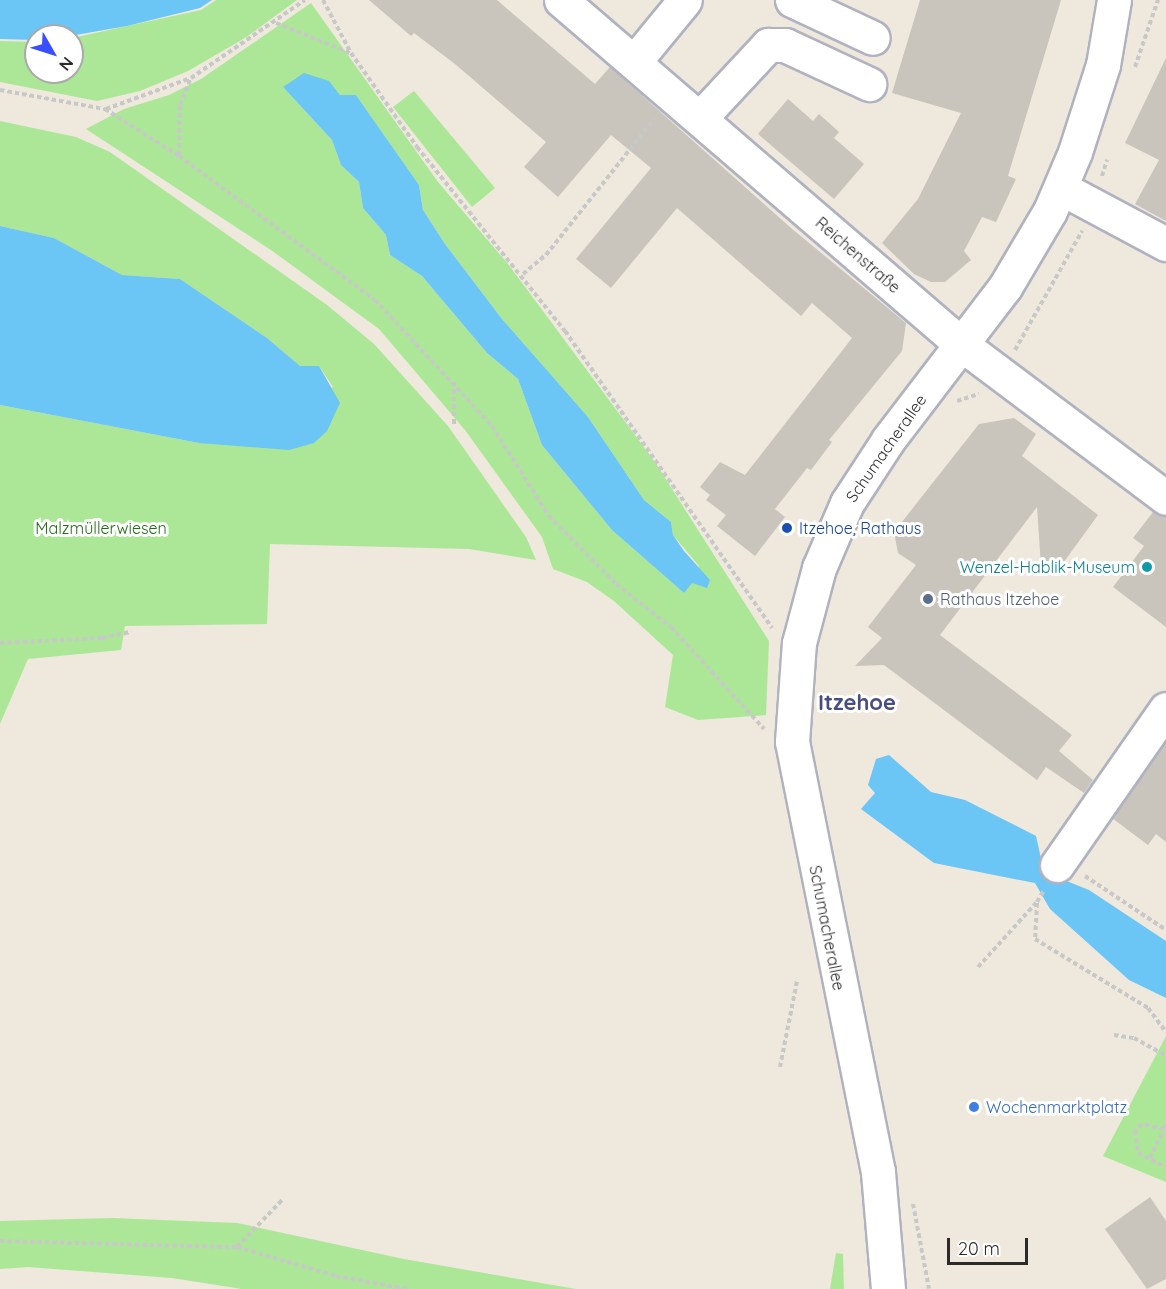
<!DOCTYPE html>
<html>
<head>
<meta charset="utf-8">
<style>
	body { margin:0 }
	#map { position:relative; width:1166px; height:1289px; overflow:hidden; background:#eee8dd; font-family:Quicksand,sans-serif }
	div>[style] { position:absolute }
	.green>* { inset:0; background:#ace797 }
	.water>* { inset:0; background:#6bc5f5 }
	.building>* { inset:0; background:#c9c5bc }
	.path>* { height:4px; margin-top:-2px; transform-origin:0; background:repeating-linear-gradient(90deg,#c8c8c8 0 4.5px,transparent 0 7.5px) }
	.roads { filter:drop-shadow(2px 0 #b1b2c0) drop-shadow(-2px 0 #b1b2c0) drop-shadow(0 2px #b1b2c0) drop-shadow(0 -2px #b1b2c0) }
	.minor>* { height:33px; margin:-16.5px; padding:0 16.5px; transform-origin:16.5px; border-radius:16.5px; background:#fff }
	.dots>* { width:16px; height:16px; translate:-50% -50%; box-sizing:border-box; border:3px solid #fff; border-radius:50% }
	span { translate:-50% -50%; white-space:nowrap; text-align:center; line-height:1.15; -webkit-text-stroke:6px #fff; paint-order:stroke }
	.street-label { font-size:16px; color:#2b2b2b }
	.park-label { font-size:16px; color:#216d16 }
	.transit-label { font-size:16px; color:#164399 }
	.left { translate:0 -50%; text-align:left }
	.culture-label { font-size:16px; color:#0d838f }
	.right { translate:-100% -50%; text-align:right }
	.service-label { font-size:16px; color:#4e5e75 }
	.shop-label { font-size:16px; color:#366cbe }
	.district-label { font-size:22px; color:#494e7f; font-weight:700 }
	.north { position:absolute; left:24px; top:24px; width:60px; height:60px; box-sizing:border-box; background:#fff; border:2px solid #aaa; border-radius:50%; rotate:129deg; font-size:16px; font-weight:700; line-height:24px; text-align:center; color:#2b2b2b }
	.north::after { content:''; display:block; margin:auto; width:21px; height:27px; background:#394eff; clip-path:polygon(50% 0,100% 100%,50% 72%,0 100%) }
	.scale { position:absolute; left:947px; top:1238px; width:81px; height:27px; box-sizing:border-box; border:3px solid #2b2b2b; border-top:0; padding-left:8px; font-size:18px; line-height:21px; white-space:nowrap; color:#2b2b2b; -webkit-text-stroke:4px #fff; paint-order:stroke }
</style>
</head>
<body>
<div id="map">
	<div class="green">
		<i style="clip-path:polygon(216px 0,297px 0,245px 38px,188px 71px,140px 91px,97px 101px,0 82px,0 41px,36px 42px,36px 72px,72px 72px,72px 38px,201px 10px)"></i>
		<i style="clip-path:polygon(evenodd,311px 3px,438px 182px,508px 264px,655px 462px,698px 530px,769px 641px,766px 715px,698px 720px,665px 707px,673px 655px,614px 601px,587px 582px,553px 569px,542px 537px,465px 430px,379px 329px,271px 250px,86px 129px,124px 109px,169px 95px,201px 79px,311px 3px,328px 81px,340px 95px,356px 95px,419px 185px,423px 210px,445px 244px,502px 319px,588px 417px,644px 500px,671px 522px,673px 535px,699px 566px,684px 593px,612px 530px,542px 445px,518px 379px,487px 353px,422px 276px,390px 255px,386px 235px,363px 208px,359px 182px,341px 165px,332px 140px,283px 87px,328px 81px)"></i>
		<i style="clip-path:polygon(414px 91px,495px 188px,472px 207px,393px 107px)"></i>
		<i style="clip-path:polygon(0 121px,76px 137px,110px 152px,327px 305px,374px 344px,448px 426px,526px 537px,536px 560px,469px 549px,270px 544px,267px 624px,125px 626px,121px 650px,28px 659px,0 724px,0 405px,199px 443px,333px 387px,319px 366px,300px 366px,267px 338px,180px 279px,122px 275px,54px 238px,0 226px)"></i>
		<i style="clip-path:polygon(1166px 1036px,1166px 1182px,1103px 1156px)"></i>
		<i style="clip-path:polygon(112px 1218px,237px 1223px,404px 1259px,576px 1289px,242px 1289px,172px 1278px,28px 1267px,0 1269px,0 1221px)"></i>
		<i style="clip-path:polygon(836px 1253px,843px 1254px,844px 1289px,830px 1289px)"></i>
	</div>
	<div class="water">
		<i style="clip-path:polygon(0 0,212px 0,200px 8px,127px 26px,70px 36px,36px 36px,36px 40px,0 39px)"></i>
		<i style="clip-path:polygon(304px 73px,329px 81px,340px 95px,356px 95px,419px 185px,423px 210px,445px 244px,502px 319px,588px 417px,644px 500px,671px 522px,673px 535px,684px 551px,710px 580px,707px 588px,692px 583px,684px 593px,612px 530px,542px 445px,518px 379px,487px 353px,422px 276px,390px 255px,386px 235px,363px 208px,359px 182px,341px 165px,332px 140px,283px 87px)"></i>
		<i style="clip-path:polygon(0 226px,54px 238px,122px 275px,180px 279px,267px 338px,300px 366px,319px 366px,340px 403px,327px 431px,314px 443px,289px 450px,199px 443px,0 405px)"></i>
		<i style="clip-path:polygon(889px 755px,931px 792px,965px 800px,1036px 836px,1044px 872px,1089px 890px,1166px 941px,1166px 998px,1129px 980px,1050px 909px,1035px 883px,934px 863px,861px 809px,875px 793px,868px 785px,876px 759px)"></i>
	</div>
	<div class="building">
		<i style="clip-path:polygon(369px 0,497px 0,595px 84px,610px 67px,791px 228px,906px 323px,902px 351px,829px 440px,832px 442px,811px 470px,807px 468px,775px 509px,785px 517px,755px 556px,717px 526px,726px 515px,706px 500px,710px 495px,700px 487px,720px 462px,745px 475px,852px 338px,812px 303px,801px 316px,677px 208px,611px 288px,576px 259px,651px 168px,611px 135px,558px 197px,524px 167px,546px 142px,455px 64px,414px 33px,411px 36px)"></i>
		<i style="clip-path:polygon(920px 0,1061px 0,1008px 176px,1016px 179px,996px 222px,982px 217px,964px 251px,971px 260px,945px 282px,931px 282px,914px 274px,882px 243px,918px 199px,961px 113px,892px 93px)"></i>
		<i style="clip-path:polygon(1166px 58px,1166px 221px,1135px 204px,1159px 160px,1125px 143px)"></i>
		<i style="clip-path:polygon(788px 99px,813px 121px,819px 114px,839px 132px,834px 138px,864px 164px,834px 199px,758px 134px)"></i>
		<i style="clip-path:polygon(1014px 418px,1036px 434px,1022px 456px,1098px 515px,1058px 570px,1048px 571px,1041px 566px,1037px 507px,940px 635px,1072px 735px,1059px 751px,1093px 780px,1084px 793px,1046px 767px,1037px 780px,884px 665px,855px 666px,882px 638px,868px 627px,916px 565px,898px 553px,894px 532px,979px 424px)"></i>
		<i style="clip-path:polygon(1153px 512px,1166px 516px,1166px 627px,1113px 587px,1144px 546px,1133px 538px)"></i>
		<i style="clip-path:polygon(1166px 742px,1166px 842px,1156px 834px,1148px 845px,1112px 818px)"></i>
		<i style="clip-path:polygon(1150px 1197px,1166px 1221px,1166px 1279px,1147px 1289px,1105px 1229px)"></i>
	</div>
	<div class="path">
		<i style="left:323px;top:0;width:60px;rotate:62.2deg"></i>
		<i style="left:351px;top:53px;width:115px;rotate:54.9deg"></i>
		<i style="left:417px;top:147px;width:236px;rotate:51.2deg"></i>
		<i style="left:565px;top:331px;width:362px;rotate:55.1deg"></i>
		<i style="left:276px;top:23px;width:80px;rotate:22.1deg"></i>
		<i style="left:1135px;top:67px;width:71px;rotate:-71.1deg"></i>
		<i style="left:0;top:90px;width:107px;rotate:10.3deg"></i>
		<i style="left:105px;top:109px;width:88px;rotate:32.4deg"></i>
		<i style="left:179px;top:156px;width:243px;rotate:36.3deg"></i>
		<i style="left:375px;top:300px;width:172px;rotate:47.1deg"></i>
		<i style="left:492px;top:426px;width:107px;rotate:57.7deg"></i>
		<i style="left:549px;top:516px;width:95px;rotate:45.4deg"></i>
		<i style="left:616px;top:584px;width:70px;rotate:38deg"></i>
		<i style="left:671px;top:627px;width:138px;rotate:47.6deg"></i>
		<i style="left:106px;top:109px;width:90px;rotate:-20deg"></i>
		<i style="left:191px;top:78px;width:138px;rotate:-34.4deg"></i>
		<i style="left:179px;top:155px;width:50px;rotate:-88.9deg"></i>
		<i style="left:180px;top:105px;width:29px;rotate:-68deg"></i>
		<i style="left:1102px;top:176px;width:17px;rotate:-73deg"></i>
		<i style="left:523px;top:274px;width:30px;rotate:-40deg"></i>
		<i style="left:546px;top:255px;width:174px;rotate:-51.5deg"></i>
		<i style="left:1015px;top:350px;width:137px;rotate:-60.6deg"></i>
		<i style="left:454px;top:382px;width:44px;rotate:90deg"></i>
		<i style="left:957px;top:401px;width:23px;rotate:-18deg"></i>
		<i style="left:0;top:643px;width:102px;rotate:-2.8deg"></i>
		<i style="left:102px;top:638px;width:30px;rotate:-12deg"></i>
		<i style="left:1085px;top:876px;width:97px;rotate:33.7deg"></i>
		<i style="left:1037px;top:903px;width:36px;rotate:93deg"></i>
		<i style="left:1035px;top:939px;width:132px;rotate:31.4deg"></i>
		<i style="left:1148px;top:1008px;width:30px;rotate:53deg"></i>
		<i style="left:978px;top:967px;width:88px;rotate:-47.8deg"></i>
		<i style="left:1037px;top:902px;width:14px;rotate:-60deg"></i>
		<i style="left:1114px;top:1035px;width:20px;rotate:9deg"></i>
		<i style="left:1134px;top:1038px;width:37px;rotate:29deg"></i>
		<i style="left:780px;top:1067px;width:88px;rotate:-78.8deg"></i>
		<i style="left:1166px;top:1125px;width:4px;rotate:117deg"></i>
		<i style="left:1164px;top:1129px;width:23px;rotate:-167deg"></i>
		<i style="left:1142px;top:1124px;width:10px;rotate:135deg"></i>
		<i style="left:1135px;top:1131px;width:22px;rotate:82deg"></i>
		<i style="left:1138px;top:1153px;width:31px;rotate:27deg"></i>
		<i style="left:1150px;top:1158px;width:32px;rotate:-64deg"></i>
		<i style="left:913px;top:1204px;width:86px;rotate:79.3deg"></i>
		<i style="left:0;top:1241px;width:237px;rotate:1.5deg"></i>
		<i style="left:237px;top:1247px;width:103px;rotate:16.3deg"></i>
		<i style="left:336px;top:1276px;width:72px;rotate:10.4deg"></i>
		<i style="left:237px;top:1247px;width:66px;rotate:-46.2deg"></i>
	</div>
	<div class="roads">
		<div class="minor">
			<i style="left:561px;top:0;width:528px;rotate:40.7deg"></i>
			<i style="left:961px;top:344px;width:256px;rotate:36.9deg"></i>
			<i style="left:792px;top:0;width:89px;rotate:25.1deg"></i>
			<i style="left:634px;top:62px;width:80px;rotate:-50.6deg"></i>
			<i style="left:700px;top:118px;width:100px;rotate:-47deg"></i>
			<i style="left:768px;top:45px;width:17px"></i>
			<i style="left:785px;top:45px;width:93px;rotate:24.9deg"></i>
			<i style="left:1061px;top:188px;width:119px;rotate:28.1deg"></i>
			<i style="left:1057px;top:865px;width:190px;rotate:-55.1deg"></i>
			<i style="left:888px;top:1289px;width:117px;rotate:-94.9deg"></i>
			<i style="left:878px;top:1172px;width:439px;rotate:-101.3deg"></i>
			<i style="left:792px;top:742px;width:99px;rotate:-86deg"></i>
			<i style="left:799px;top:643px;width:78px;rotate:-75.1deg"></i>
			<i style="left:819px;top:568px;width:71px;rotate:-66.7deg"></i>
			<i style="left:847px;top:503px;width:75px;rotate:-56.9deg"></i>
			<i style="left:888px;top:440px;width:193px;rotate:-52.6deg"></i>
			<i style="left:1005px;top:287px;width:88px;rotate:-59.4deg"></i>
			<i style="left:1050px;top:211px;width:64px;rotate:-67deg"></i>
			<i style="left:1075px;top:152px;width:91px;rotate:-72.2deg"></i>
			<i style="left:1103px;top:65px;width:66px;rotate:-80.4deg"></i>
		</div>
	</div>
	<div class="dots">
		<i style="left:787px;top:528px;background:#1a4fb4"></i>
		<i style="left:1147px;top:567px;background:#0f9aa8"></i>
		<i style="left:928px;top:599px;background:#5c6f8a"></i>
		<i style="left:974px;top:1107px;background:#3f7fe0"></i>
	</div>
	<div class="street-label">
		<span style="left:858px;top:255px;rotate:41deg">Reichenstraße</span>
		<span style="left:886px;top:448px;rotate:-55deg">Schumacherallee</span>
		<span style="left:827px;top:928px;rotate:79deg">Schumacherallee</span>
	</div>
	<div class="park-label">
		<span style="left:101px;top:528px">Malzmüllerwiesen</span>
	</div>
	<div class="transit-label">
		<span class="left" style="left:799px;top:528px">Itzehoe, Rathaus</span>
	</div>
	<div class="culture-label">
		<span class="right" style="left:1135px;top:567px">Wenzel-Hablik-Museum</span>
	</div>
	<div class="service-label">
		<span class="left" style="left:940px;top:599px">Rathaus Itzehoe</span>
	</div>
	<div class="shop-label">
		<span class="left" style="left:986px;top:1107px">Wochenmarktplatz</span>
	</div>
	<div class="district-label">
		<span style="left:857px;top:703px">Itzehoe</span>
	</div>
	<div class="north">N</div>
	<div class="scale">20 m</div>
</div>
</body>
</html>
